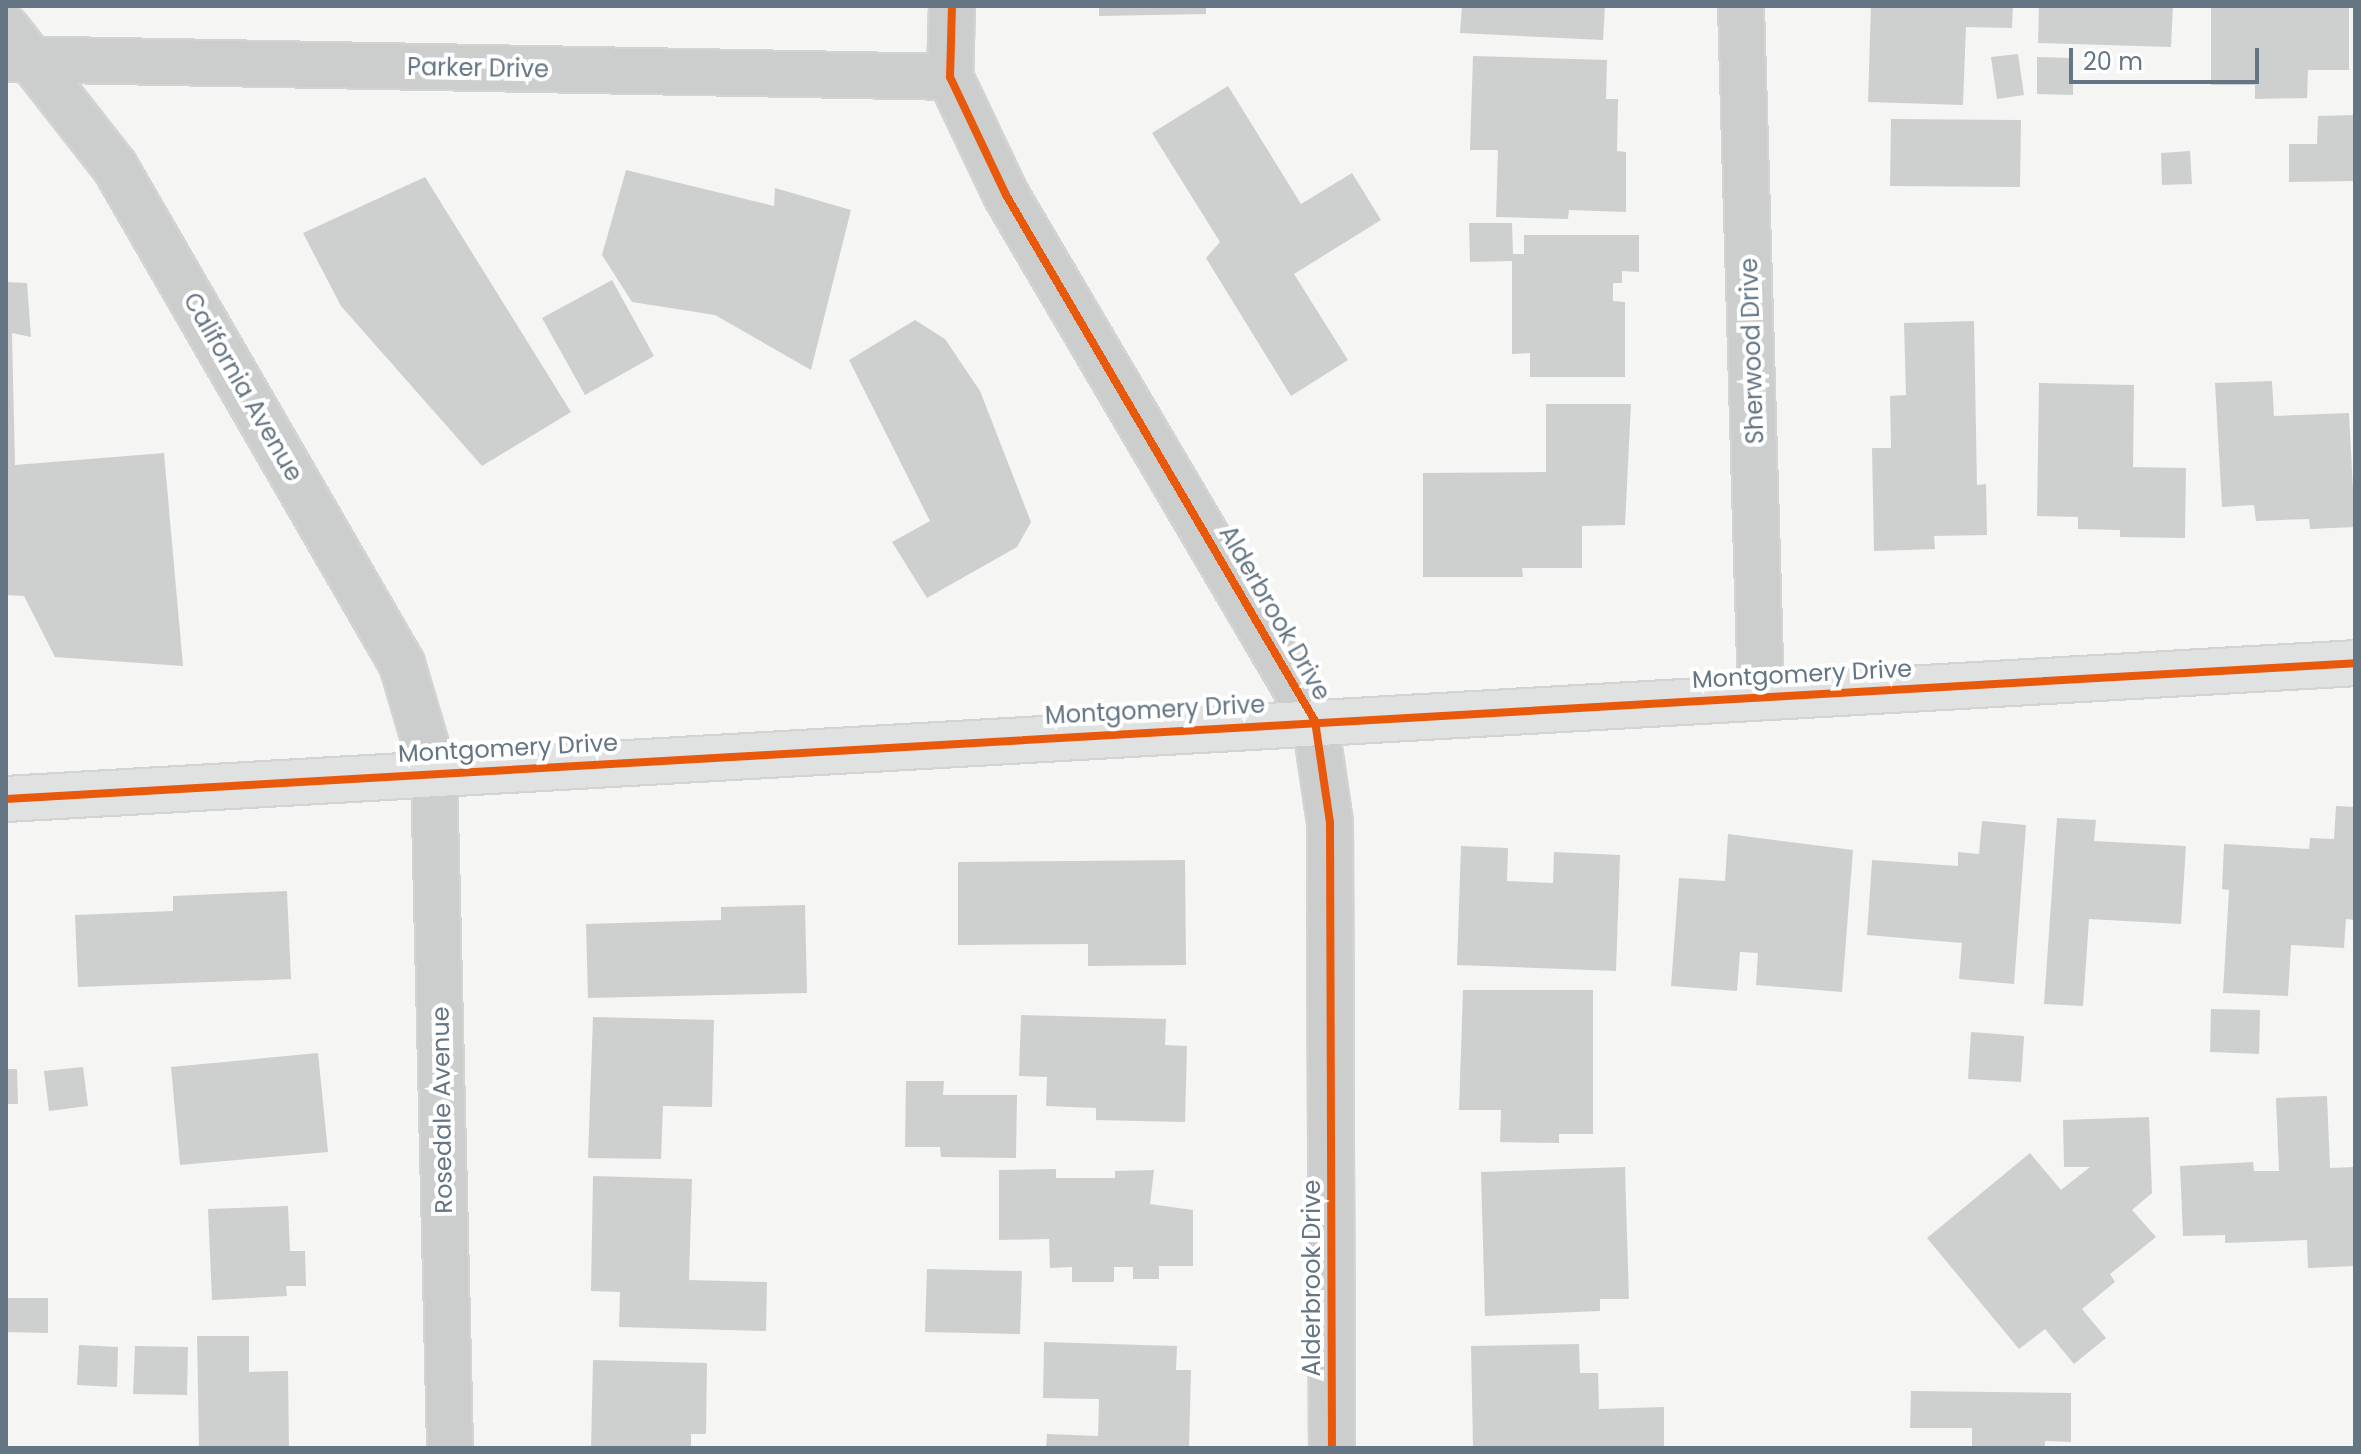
<!DOCTYPE html>
<html>
<head>
<meta charset="utf-8">
<style>
	body { margin:0 }
	#map { position:relative; width:2361px; height:1454px; overflow:hidden; background:#f5f5f3; font-family:Poppins,sans-serif }
	div>[style] { position:absolute }
	.building>* { inset:0; background:#ced0d0 }
	.roads { filter:drop-shadow(2px 0 #d2d3d2) drop-shadow(-2px 0 #d2d3d2) drop-shadow(0 2px #d2d3d2) drop-shadow(0 -2px #d2d3d2) }
	.minor>* { height:44px; margin:-22px; padding:0 22px; transform-origin:22px; border-radius:22px; background:#cccece }
	.major>* { height:44px; margin:-22px; padding:0 22px; transform-origin:22px; border-radius:22px; background:#e0e1e1 }
	.cycleway>* { height:8px; margin:-4px; padding:0 4px; transform-origin:4px; border-radius:4px; background:#e8590c }
	span { translate:-50% -50%; white-space:nowrap; text-align:center; line-height:1.15; -webkit-text-stroke:8px #fff; paint-order:stroke }
	.street-label { font-size:24px; color:#647584 }
	.frame { position:absolute; inset:0; border:8px solid #647584; pointer-events:none }
	.scale { position:absolute; left:2069px; top:48px; width:190px; height:36px; box-sizing:border-box; border:4px solid #647584; border-top:0; padding-left:10px; font-size:24px; line-height:28px; white-space:nowrap; color:#647584; -webkit-text-stroke:6px #fff; paint-order:stroke }
</style>
</head>
<body>
<div id="map">
	<div class="building">
		<i style="clip-path:polygon(1099px 6px,1206px 6px,1206px 14px,1099px 16px)"></i>
		<i style="clip-path:polygon(1462px 6px,1605px 6px,1603px 40px,1460px 33px)"></i>
		<i style="clip-path:polygon(1871px 6px,2013px 6px,2012px 28px,1966px 27px,1963px 105px,1868px 102px)"></i>
		<i style="clip-path:polygon(2039px 6px,2173px 6px,2171px 47px,2038px 43px)"></i>
		<i style="clip-path:polygon(2211px 6px,2349px 6px,2349px 70px,2308px 70px,2307px 98px,2255px 99px,2255px 85px,2211px 85px)"></i>
		<i style="clip-path:polygon(2018px 54px,2024px 95px,1997px 99px,1991px 57px)"></i>
		<i style="clip-path:polygon(1473px 56px,1607px 60px,1606px 99px,1618px 99px,1617px 151px,1626px 152px,1626px 212px,1569px 210px,1568px 219px,1496px 217px,1498px 150px,1470px 150px)"></i>
		<i style="clip-path:polygon(2037px 57px,2073px 58px,2073px 95px,2037px 94px)"></i>
		<i style="clip-path:polygon(1228px 86px,1301px 204px,1352px 173px,1381px 220px,1294px 274px,1348px 360px,1291px 396px,1206px 258px,1220px 242px,1152px 133px)"></i>
		<i style="clip-path:polygon(2355px 115px,2355px 181px,2289px 182px,2289px 144px,2317px 144px,2318px 116px)"></i>
		<i style="clip-path:polygon(1891px 119px,2021px 120px,2020px 187px,1890px 186px)"></i>
		<i style="clip-path:polygon(2190px 151px,2192px 184px,2162px 185px,2161px 153px)"></i>
		<i style="clip-path:polygon(626px 170px,774px 206px,775px 188px,851px 210px,811px 370px,715px 315px,632px 302px,602px 255px)"></i>
		<i style="clip-path:polygon(425px 177px,571px 412px,482px 466px,341px 306px,303px 233px)"></i>
		<i style="clip-path:polygon(1469px 223px,1512px 223px,1513px 254px,1524px 254px,1524px 235px,1639px 235px,1639px 272px,1622px 271px,1622px 283px,1613px 283px,1613px 301px,1625px 302px,1625px 377px,1530px 377px,1530px 353px,1512px 354px,1512px 261px,1470px 262px)"></i>
		<i style="clip-path:polygon(612px 280px,654px 356px,585px 395px,542px 318px)"></i>
		<i style="clip-path:polygon(6px 282px,27px 283px,31px 337px,12px 333px,15px 465px,164px 453px,183px 666px,55px 657px,24px 596px,6px 595px)"></i>
		<i style="clip-path:polygon(915px 320px,945px 339px,980px 391px,1031px 522px,1017px 547px,927px 598px,892px 542px,930px 521px,849px 360px)"></i>
		<i style="clip-path:polygon(1974px 321px,1977px 485px,1986px 484px,1987px 535px,1934px 536px,1935px 549px,1874px 551px,1872px 448px,1891px 448px,1890px 396px,1906px 395px,1904px 323px)"></i>
		<i style="clip-path:polygon(2272px 381px,2274px 416px,2349px 413px,2355px 527px,2310px 529px,2309px 519px,2256px 521px,2254px 505px,2222px 507px,2215px 383px)"></i>
		<i style="clip-path:polygon(2039px 383px,2134px 385px,2133px 467px,2186px 468px,2185px 538px,2120px 537px,2120px 530px,2078px 529px,2078px 517px,2037px 516px)"></i>
		<i style="clip-path:polygon(1546px 404px,1631px 404px,1625px 525px,1582px 526px,1582px 568px,1522px 568px,1523px 577px,1423px 577px,1423px 473px,1546px 472px)"></i>
		<i style="clip-path:polygon(2336px 806px,2355px 807px,2355px 920px,2346px 919px,2344px 948px,2291px 945px,2288px 996px,2223px 993px,2229px 890px,2222px 889px,2224px 844px,2309px 849px,2310px 838px,2334px 839px)"></i>
		<i style="clip-path:polygon(2057px 818px,2096px 820px,2094px 841px,2186px 846px,2181px 924px,2089px 919px,2083px 1006px,2044px 1004px)"></i>
		<i style="clip-path:polygon(1982px 821px,2026px 825px,2014px 984px,1959px 979px,1962px 943px,1867px 935px,1872px 860px,1958px 866px,1958px 852px,1979px 854px)"></i>
		<i style="clip-path:polygon(1728px 834px,1853px 850px,1842px 992px,1756px 985px,1758px 953px,1740px 952px,1737px 991px,1671px 986px,1679px 878px,1725px 881px)"></i>
		<i style="clip-path:polygon(1461px 846px,1508px 848px,1507px 881px,1553px 883px,1554px 852px,1620px 855px,1616px 971px,1457px 965px)"></i>
		<i style="clip-path:polygon(1185px 860px,1186px 965px,1088px 966px,1088px 944px,958px 945px,958px 862px)"></i>
		<i style="clip-path:polygon(287px 891px,291px 979px,78px 987px,75px 915px,173px 911px,173px 896px)"></i>
		<i style="clip-path:polygon(805px 905px,807px 993px,588px 998px,586px 924px,721px 920px,721px 907px)"></i>
		<i style="clip-path:polygon(1463px 990px,1593px 990px,1593px 1134px,1559px 1134px,1559px 1143px,1500px 1142px,1501px 1110px,1459px 1110px)"></i>
		<i style="clip-path:polygon(2211px 1009px,2260px 1010px,2259px 1054px,2210px 1052px)"></i>
		<i style="clip-path:polygon(1021px 1015px,1166px 1019px,1165px 1045px,1187px 1046px,1185px 1122px,1096px 1120px,1096px 1108px,1046px 1106px,1047px 1077px,1019px 1076px)"></i>
		<i style="clip-path:polygon(593px 1017px,714px 1020px,712px 1107px,663px 1106px,661px 1159px,588px 1158px)"></i>
		<i style="clip-path:polygon(1971px 1032px,2024px 1036px,2021px 1082px,1968px 1079px)"></i>
		<i style="clip-path:polygon(318px 1053px,328px 1152px,180px 1165px,171px 1067px)"></i>
		<i style="clip-path:polygon(83px 1067px,88px 1106px,49px 1111px,44px 1071px)"></i>
		<i style="clip-path:polygon(6px 1069px,17px 1069px,18px 1104px,6px 1104px)"></i>
		<i style="clip-path:polygon(906px 1081px,944px 1081px,943px 1095px,1017px 1095px,1016px 1158px,941px 1157px,940px 1147px,905px 1147px)"></i>
		<i style="clip-path:polygon(2327px 1096px,2330px 1168px,2355px 1167px,2355px 1266px,2308px 1268px,2307px 1240px,2225px 1243px,2225px 1235px,2183px 1236px,2180px 1166px,2253px 1162px,2254px 1171px,2279px 1171px,2276px 1098px)"></i>
		<i style="clip-path:polygon(2149px 1117px,2152px 1193px,2132px 1210px,2156px 1237px,2110px 1274px,2115px 1282px,2082px 1309px,2106px 1338px,2074px 1364px,2045px 1329px,2019px 1349px,1927px 1238px,2030px 1153px,2061px 1190px,2090px 1167px,2064px 1167px,2063px 1120px)"></i>
		<i style="clip-path:polygon(1625px 1167px,1629px 1299px,1600px 1299px,1600px 1311px,1485px 1316px,1481px 1172px)"></i>
		<i style="clip-path:polygon(1056px 1169px,1056px 1178px,1115px 1178px,1115px 1171px,1154px 1170px,1150px 1204px,1193px 1210px,1193px 1266px,1159px 1266px,1159px 1279px,1133px 1279px,1133px 1267px,1114px 1267px,1114px 1282px,1072px 1282px,1072px 1267px,1050px 1268px,1049px 1239px,999px 1240px,999px 1170px)"></i>
		<i style="clip-path:polygon(593px 1176px,692px 1179px,689px 1280px,767px 1282px,766px 1331px,619px 1327px,620px 1292px,591px 1291px)"></i>
		<i style="clip-path:polygon(288px 1206px,290px 1251px,305px 1251px,306px 1286px,286px 1286px,287px 1296px,212px 1300px,208px 1209px)"></i>
		<i style="clip-path:polygon(927px 1269px,1022px 1271px,1020px 1334px,925px 1332px)"></i>
		<i style="clip-path:polygon(6px 1298px,48px 1298px,48px 1333px,6px 1332px)"></i>
		<i style="clip-path:polygon(197px 1336px,249px 1336px,249px 1372px,288px 1371px,289px 1448px,199px 1448px)"></i>
		<i style="clip-path:polygon(1044px 1342px,1177px 1346px,1176px 1370px,1191px 1370px,1189px 1448px,1046px 1448px,1047px 1434px,1098px 1436px,1099px 1399px,1043px 1398px)"></i>
		<i style="clip-path:polygon(1579px 1344px,1580px 1373px,1598px 1373px,1599px 1409px,1664px 1407px,1664px 1448px,1473px 1448px,1471px 1346px)"></i>
		<i style="clip-path:polygon(79px 1345px,118px 1347px,117px 1387px,77px 1385px)"></i>
		<i style="clip-path:polygon(135px 1346px,188px 1347px,187px 1395px,133px 1394px)"></i>
		<i style="clip-path:polygon(593px 1360px,707px 1363px,706px 1434px,691px 1434px,691px 1448px,591px 1448px)"></i>
		<i style="clip-path:polygon(1911px 1391px,2071px 1393px,2071px 1442px,2045px 1441px,2045px 1448px,1972px 1448px,1972px 1428px,1910px 1428px)"></i>
	</div>
	<div class="roads">
		<div class="minor">
			<i style="left:952px;top:6px;width:71px;rotate:91.6deg"></i>
			<i style="left:950px;top:77px;width:131px;rotate:64.6deg"></i>
			<i style="left:1006px;top:195px;width:610px;rotate:59.57deg"></i>
			<i style="left:1315px;top:721px;width:102px;rotate:81.6deg"></i>
			<i style="left:1330px;top:822px;width:626px;rotate:89.82deg"></i>
			<i style="left:1741px;top:6px;width:691px;rotate:88.34deg"></i>
			<i style="left:6px;top:28px;width:177px;rotate:51.9deg"></i>
			<i style="left:115px;top:167px;width:574px;rotate:60deg"></i>
			<i style="left:402px;top:664px;width:113px;rotate:73.5deg"></i>
			<i style="left:434px;top:772px;width:676px;rotate:88.64deg"></i>
			<i style="left:8px;top:59px;width:942px;rotate:1.09deg"></i>
		</div>
		<div class="major">
			<i style="left:6px;top:799px;width:2353px;rotate:-3.31deg"></i>
		</div>
	</div>
	<div class="cycleway">
		<i style="left:952px;top:6px;width:71px;rotate:91.6deg"></i>
		<i style="left:950px;top:77px;width:131px;rotate:64.6deg"></i>
		<i style="left:1006px;top:195px;width:610px;rotate:59.57deg"></i>
		<i style="left:1315px;top:721px;width:102px;rotate:81.6deg"></i>
		<i style="left:1330px;top:822px;width:626px;rotate:89.82deg"></i>
		<i style="left:6px;top:799px;width:2353px;rotate:-3.31deg"></i>
	</div>
	<div class="street-label">
		<span style="left:478px;top:68px;rotate:1deg">Parker Drive</span>
		<span style="left:1752px;top:351px;rotate:-92deg">Sherwood Drive</span>
		<span style="left:243px;top:387px;rotate:60deg">California Avenue</span>
		<span style="left:1275px;top:613px;rotate:60deg">Alderbrook Drive</span>
		<span style="left:1802px;top:674px;rotate:-3deg">Montgomery Drive</span>
		<span style="left:1155px;top:710px;rotate:-3deg">Montgomery Drive</span>
		<span style="left:508px;top:748px;rotate:-3deg">Montgomery Drive</span>
		<span style="left:442px;top:1110px;rotate:-91deg">Rosedale Avenue</span>
		<span style="left:1312px;top:1278px;rotate:-90deg">Alderbrook Drive</span>
	</div>
	<div class="frame"></div>
	<div class="scale">20 m</div>
</div>
</body>
</html>
